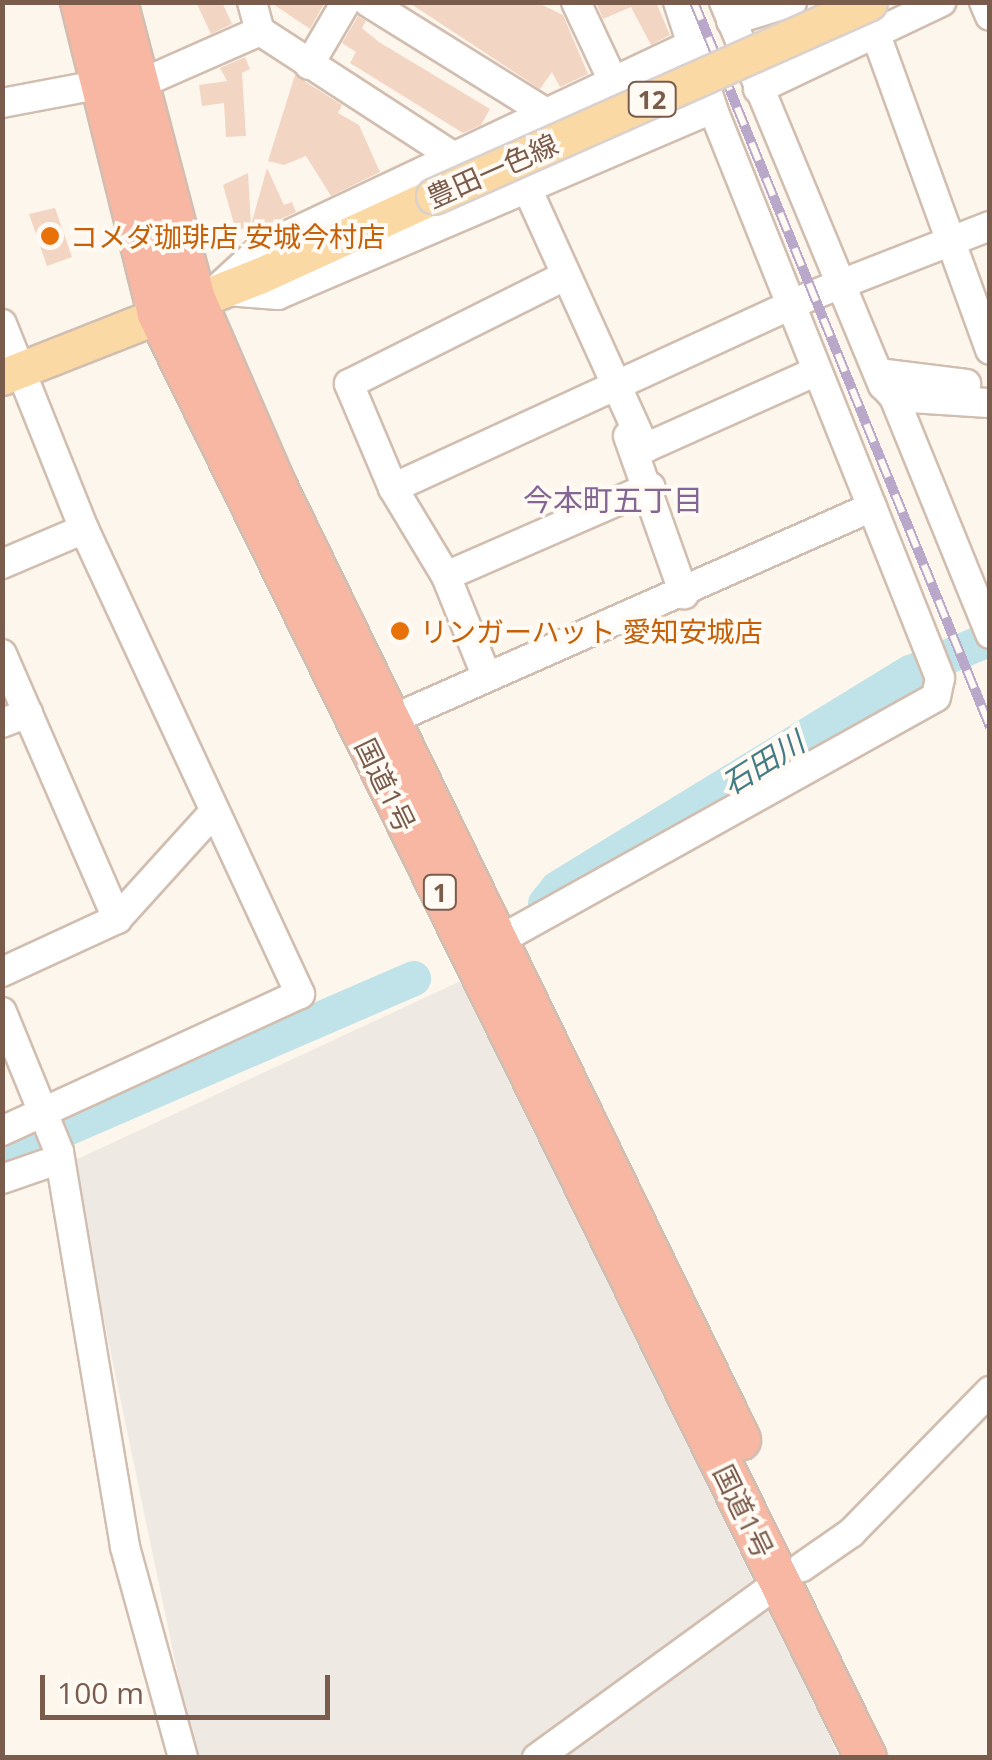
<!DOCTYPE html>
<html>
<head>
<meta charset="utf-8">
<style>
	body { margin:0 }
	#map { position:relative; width:992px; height:1760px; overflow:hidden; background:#fdf6ec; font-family:"Open Sans","Noto Sans JP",sans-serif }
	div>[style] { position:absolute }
	.industrial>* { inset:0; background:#efe9e4 }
	.river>* { height:35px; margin:-17.5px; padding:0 17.5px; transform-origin:17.5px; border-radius:17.5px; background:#bfe3e8 }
	.building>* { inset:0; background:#f3d5c3 }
	.roads { filter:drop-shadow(2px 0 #d1beb0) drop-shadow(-2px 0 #d1beb0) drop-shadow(0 2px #d1beb0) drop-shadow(0 -2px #d1beb0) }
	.minor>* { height:28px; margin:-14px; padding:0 14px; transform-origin:14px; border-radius:14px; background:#fff }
	.major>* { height:35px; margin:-17.5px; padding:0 17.5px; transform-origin:17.5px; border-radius:17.5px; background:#fbd9a5 }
	.highway>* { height:40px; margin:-20px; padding:0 20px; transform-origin:20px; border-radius:20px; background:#f7b7a3 }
	.rail>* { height:10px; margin-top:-5px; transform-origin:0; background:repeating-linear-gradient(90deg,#fffaf3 0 19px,#b9a8c9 0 38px); box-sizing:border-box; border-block:2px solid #b9a8c9 }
	.bridges { filter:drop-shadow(2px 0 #dad1cd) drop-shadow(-2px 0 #dad1cd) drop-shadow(0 2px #dad1cd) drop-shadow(0 -2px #dad1cd) }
	.major-bridge>* { height:35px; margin:-17.5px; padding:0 17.5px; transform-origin:17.5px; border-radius:17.5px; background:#fbd9a5 }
	.dots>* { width:28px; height:28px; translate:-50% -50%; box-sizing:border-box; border:5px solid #fffaf3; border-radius:50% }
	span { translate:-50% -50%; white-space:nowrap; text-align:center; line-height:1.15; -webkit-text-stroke:8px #fffaf3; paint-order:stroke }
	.shield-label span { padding:2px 8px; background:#fffaf3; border:2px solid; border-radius:8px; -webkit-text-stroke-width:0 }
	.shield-label { font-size:25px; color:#7a5c4d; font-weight:700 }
	.street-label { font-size:28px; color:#7a5c4d }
	.food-label { font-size:28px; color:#c56008 }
	.left { translate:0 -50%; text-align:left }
	.neighbourhood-label { font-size:30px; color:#846695 }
	.water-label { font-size:30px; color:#437c86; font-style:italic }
	.frame { position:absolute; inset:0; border:5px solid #7a5c4d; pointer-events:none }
	.scale { position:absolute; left:40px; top:1675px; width:290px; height:45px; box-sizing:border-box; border:5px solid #7a5c4d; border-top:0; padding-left:12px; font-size:30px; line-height:35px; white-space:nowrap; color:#7a5c4d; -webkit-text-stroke:8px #fffaf3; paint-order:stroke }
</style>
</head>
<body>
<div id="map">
	<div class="industrial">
		<i style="clip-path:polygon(465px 979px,754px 1583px,529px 1757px,195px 1757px,71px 1162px)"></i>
		<i style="clip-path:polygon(769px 1607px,839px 1757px,553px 1758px,571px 1743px)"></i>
	</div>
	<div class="river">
		<i style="left:545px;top:903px;width:19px;rotate:-51deg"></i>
		<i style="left:557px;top:888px;width:414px;rotate:-31.5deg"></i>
		<i style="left:910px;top:672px;width:87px;rotate:-23deg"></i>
		<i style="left:2px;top:1156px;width:448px;rotate:-23.4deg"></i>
	</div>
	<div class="building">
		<i style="clip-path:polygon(196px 2px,222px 2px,232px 24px,211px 34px)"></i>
		<i style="clip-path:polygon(270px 2px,325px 2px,310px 29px)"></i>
		<i style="clip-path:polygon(408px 2px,536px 2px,563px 15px,588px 74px,560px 87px,552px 72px,540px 89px)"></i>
		<i style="clip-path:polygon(596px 2px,656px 2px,670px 35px,651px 45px,631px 7px,603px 19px)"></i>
		<i style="clip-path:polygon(358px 16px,366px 21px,362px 28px,379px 42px,490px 109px,481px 125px,463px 133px,350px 63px,356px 52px,342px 43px)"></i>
		<i style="clip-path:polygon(245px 57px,250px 69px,242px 73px,246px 136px,226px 137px,224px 103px,202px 106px,199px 85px,227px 81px,220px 68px)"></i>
		<i style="clip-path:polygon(295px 75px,342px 105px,338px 113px,359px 125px,380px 172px,331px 196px,306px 156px,284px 165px,268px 161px)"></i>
		<i style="clip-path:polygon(267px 168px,284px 205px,292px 202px,296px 212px,263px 227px,261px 222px,236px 231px,223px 185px,248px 173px,251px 225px)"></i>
		<i style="clip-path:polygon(55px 208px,72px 257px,47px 266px,29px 214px)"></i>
	</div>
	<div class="roads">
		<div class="minor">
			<i style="left:252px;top:2px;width:30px;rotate:75deg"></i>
			<i style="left:260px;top:31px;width:231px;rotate:33deg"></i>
			<i style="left:368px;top:2px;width:206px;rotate:31.9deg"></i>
			<i style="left:576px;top:2px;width:85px;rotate:64.9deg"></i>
			<i style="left:724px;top:2px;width:415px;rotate:67.5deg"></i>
			<i style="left:883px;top:385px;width:16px;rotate:47deg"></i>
			<i style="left:894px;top:397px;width:96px;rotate:3.6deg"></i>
			<i style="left:984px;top:2px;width:15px;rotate:67deg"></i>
			<i style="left:731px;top:21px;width:64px;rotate:-17.3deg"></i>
			<i style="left:875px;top:32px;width:338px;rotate:70.1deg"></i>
			<i style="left:309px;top:65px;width:73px;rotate:-59.6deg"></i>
			<i style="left:140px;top:84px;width:131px;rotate:-23.8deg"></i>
			<i style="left:758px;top:89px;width:203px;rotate:-25.4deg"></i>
			<i style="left:2px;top:103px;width:103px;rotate:-10.7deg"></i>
			<i style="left:526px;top:186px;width:288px;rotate:65.6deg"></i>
			<i style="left:645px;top:448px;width:186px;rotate:-24.1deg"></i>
			<i style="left:217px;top:289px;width:62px;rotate:-42.4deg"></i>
			<i style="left:263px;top:247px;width:476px;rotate:-25.3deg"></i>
			<i style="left:227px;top:291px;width:51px;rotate:4.5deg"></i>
			<i style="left:278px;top:295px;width:473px;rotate:-23.2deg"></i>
			<i style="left:2px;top:324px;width:221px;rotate:68.2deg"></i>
			<i style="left:84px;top:529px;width:513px;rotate:65.08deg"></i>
			<i style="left:300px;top:994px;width:328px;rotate:155.3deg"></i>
			<i style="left:878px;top:373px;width:89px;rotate:7.1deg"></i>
			<i style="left:894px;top:397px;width:256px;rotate:67.9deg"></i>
			<i style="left:628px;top:436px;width:168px;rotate:70.5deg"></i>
			<i style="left:393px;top:488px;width:462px;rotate:-24.7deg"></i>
			<i style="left:813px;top:295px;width:190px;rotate:-21.3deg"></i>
			<i style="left:2px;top:564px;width:89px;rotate:-23.1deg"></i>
			<i style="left:446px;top:576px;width:223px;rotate:-23.6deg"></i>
			<i style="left:2px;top:654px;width:289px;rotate:66.5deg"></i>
			<i style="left:486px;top:675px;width:107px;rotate:-112deg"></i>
			<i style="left:446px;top:576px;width:103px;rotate:-121.1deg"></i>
			<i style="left:393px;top:488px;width:113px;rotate:-112.9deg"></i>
			<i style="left:349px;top:384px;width:233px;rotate:-26.6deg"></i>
			<i style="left:391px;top:720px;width:526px;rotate:-23.89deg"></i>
			<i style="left:872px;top:507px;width:429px;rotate:-111.8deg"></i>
			<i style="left:713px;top:109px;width:113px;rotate:-108.1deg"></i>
			<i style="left:2px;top:723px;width:28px;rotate:-21deg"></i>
			<i style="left:498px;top:941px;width:501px;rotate:-29.12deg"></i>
			<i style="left:936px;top:697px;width:19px;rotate:-78deg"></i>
			<i style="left:940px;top:678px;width:184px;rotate:-111.7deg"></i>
			<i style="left:2px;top:972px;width:127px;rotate:-24.7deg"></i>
			<i style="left:117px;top:919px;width:143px;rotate:-47.8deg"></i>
			<i style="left:2px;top:1012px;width:151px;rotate:67.8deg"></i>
			<i style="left:59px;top:1152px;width:400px;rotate:80.5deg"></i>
			<i style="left:125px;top:1547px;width:219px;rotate:74.6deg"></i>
			<i style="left:2px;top:1179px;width:61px;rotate:-19deg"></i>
			<i style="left:802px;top:1567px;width:60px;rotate:-34.8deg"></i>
			<i style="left:851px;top:1533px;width:199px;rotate:-45.6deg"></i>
			<i style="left:537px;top:1758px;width:299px;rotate:-36deg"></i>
		</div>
		<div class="major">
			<i style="left:2px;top:377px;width:276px;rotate:-21.5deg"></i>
			<i style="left:259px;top:276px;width:192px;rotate:-24.6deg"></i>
		</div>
		<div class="highway">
			<i style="left:81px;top:2px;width:321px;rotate:76.1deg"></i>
			<i style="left:158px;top:314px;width:1608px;rotate:63.88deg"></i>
			<i style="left:117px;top:2px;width:307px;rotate:75.3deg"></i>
			<i style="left:195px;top:299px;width:202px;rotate:66.6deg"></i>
			<i style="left:275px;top:484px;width:1063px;rotate:64.06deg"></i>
		</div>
	</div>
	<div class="rail">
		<i style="left:694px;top:2px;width:783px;rotate:67.79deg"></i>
	</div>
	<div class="bridges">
		<div class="major-bridge">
			<i style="left:434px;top:196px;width:476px;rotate:-24deg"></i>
		</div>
	</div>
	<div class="dots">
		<i style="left:50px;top:236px;background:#e8710a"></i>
		<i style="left:400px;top:631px;background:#e8710a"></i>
	</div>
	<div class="shield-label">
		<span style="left:652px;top:99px">12</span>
		<span style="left:440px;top:892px">1</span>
	</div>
	<div class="street-label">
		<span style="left:492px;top:170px;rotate:-24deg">豊田一色線</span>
		<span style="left:386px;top:785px;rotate:64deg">国道1号</span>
		<span style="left:744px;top:1511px;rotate:64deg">国道1号</span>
	</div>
	<div class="food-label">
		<span class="left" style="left:70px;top:236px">コメダ珈琲店 安城今村店</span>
		<span class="left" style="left:420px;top:631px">リンガーハット 愛知安城店</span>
	</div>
	<div class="neighbourhood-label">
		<span style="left:613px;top:500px">今本町五丁目</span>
	</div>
	<div class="water-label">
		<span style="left:763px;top:763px;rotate:-32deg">石田川</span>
	</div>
	<div class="frame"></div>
	<div class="scale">100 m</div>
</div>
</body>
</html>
